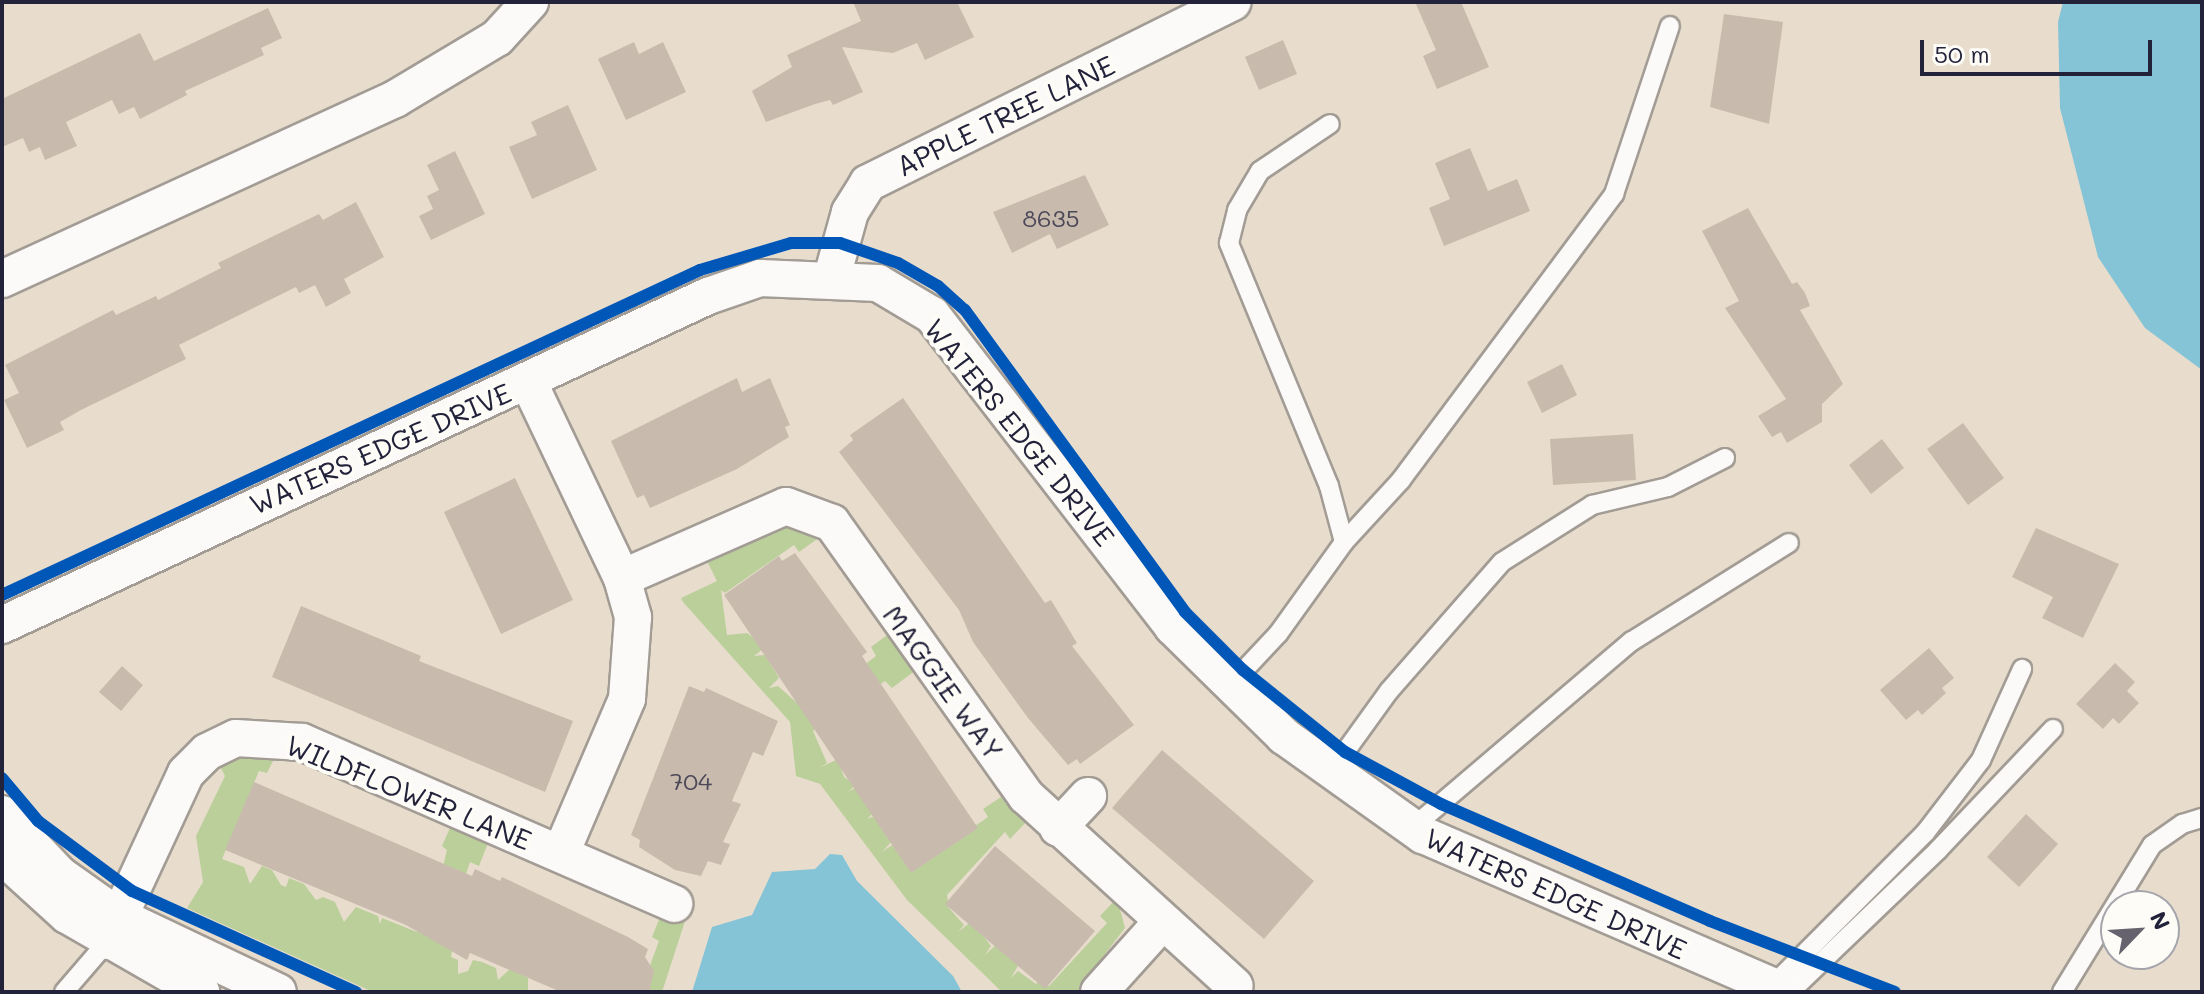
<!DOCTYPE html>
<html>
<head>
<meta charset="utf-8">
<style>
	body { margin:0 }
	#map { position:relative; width:2204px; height:994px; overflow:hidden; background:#e8ddcd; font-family:Mali,sans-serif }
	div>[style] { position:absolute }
	.green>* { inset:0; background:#bbcf9a }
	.water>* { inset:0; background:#85c4d6 }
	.building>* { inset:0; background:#c8bbae }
	.roads { filter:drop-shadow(2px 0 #a29c95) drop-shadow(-2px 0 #a29c95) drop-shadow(0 2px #a29c95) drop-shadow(0 -2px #a29c95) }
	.lane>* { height:18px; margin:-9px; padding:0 9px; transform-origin:9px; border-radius:9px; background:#fcfaf8 }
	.street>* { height:36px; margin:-18px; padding:0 18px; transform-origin:18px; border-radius:18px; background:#fcfaf8 }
	.cycleway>* { height:12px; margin:-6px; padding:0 6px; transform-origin:6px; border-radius:6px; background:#0057b8 }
	span { translate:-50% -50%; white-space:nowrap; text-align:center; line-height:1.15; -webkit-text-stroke:8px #fdfcf7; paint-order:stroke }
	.number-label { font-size:24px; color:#4c4858 }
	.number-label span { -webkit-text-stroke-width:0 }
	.street-label { font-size:28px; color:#22223b }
	.frame { position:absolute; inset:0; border:4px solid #22223b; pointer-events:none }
	.north { position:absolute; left:2100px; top:890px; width:80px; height:80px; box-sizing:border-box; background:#fdfcf7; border:2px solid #a5a5ac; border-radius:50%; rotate:65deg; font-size:22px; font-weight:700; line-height:32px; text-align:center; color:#22223b }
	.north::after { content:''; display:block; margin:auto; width:28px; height:36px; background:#67636e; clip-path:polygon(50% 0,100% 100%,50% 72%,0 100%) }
	.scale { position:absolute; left:1920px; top:40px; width:232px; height:36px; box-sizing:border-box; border:4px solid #22223b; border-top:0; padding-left:10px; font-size:24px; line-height:28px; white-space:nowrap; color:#22223b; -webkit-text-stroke:6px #fdfcf7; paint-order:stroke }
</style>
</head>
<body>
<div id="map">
	<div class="green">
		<i style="clip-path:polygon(787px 522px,820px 537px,799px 552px,794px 545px,725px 593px,721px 590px,727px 635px,747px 633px,757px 640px,763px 649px,754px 656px,765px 655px,779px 678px,769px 688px,778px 686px,805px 710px,876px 656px,871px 647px,890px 633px,916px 670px,892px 688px,885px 681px,813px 731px,827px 763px,819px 768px,838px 759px,844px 777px,856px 785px,848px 792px,859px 786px,878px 809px,867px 819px,875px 816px,894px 839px,882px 852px,892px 845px,914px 868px,988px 817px,983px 809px,1007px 793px,1029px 819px,1010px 839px,1005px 832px,947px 895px,949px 908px,964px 925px,958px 932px,972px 921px,991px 946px,985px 955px,998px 943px,1019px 964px,1011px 978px,1018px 971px,1036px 984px,1041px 979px,1049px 986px,1107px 923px,1100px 916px,1117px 898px,1125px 928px,1085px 980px,1090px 992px,1002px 992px,907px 900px,820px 784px,796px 776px,790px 722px,683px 602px,681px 598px,717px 581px,705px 557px)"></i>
		<i style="clip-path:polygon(280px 747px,267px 773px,259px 771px,222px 859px,244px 867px,250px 884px,262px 866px,272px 870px,281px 885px,286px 887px,289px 878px,304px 884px,316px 900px,323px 897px,335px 902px,344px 922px,356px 907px,378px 916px,380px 924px,382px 918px,417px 932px,432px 911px,447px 850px,442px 846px,453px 821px,490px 838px,479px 866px,470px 862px,465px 877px,451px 957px,458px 960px,458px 974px,468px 971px,473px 960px,482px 962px,496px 968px,498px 980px,510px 969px,528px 978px,528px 992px,373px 992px,187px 908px,203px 882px,196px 836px,225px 776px,218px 762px)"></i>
		<i style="clip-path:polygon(689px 909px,662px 992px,649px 992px,649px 968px,659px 941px,652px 937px,662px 912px)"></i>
	</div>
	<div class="water">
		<i style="clip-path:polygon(2063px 2px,2202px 2px,2202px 370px,2145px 328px,2098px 257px,2060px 108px,2058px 22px)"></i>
		<i style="clip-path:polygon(830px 854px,842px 855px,857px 881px,953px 976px,962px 992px,692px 992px,712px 927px,752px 915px,772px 872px,815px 869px)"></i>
	</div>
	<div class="building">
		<i style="clip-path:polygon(853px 2px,957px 2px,974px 37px,925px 60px,917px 43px,893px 53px,842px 47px,863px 92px,833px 105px,830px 100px,815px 104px,766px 122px,752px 91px,792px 67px,787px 55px,861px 21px)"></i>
		<i style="clip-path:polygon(1415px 2px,1461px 2px,1489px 67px,1437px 89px,1423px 56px,1436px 50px)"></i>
		<i style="clip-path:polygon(268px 8px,282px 38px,261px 48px,264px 55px,185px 91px,187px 95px,140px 119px,134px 107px,119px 114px,112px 100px,66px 122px,77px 146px,45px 160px,40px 147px,29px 152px,23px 138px,2px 147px,2px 99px,140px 33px,154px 61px)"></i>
		<i style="clip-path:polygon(1724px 14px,1783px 22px,1769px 124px,1710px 107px)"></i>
		<i style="clip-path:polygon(1283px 40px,1297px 74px,1259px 90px,1245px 57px)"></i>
		<i style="clip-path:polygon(634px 42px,639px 54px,663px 42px,686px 92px,626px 120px,598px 59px)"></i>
		<i style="clip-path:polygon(568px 105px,597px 170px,532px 199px,509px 147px,537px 135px,531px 122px)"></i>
		<i style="clip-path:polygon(1470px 148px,1488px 191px,1517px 179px,1530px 211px,1444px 246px,1429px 208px,1450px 199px,1435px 163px)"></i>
		<i style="clip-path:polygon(455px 151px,485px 214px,431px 240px,419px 216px,433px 209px,427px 196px,439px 190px,427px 165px)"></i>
		<i style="clip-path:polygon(1085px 175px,1109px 225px,1057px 249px,1050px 234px,1012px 253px,993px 212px)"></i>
		<i style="clip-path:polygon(356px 202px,384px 257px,344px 279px,351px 293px,326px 307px,315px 285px,299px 293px,296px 287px,179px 345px,186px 359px,81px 410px,60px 422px,64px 430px,27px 448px,4px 400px,19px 393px,5px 365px,113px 310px,116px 315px,156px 296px,158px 300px,221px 268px,218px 263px,319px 214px,323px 220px)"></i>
		<i style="clip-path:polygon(1748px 208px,1792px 284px,1797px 282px,1805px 293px,1810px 306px,1800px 310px,1843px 384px,1822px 404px,1822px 422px,1787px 443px,1781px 432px,1772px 437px,1758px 416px,1786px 399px,1725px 308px,1739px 301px,1702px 231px)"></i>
		<i style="clip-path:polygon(1562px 364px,1577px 395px,1542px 413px,1527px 382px)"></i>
		<i style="clip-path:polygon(737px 378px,742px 392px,770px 378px,790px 425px,785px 427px,789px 437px,737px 469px,650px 508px,644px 495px,637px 498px,611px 441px)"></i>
		<i style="clip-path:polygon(903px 398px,1045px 603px,1051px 600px,1077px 643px,1072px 646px,1134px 725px,1080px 764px,1077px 759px,1068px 765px,1028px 718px,973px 642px,959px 610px,839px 452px,853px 440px,850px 435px)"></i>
		<i style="clip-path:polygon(1963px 423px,2004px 478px,1968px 505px,1927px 449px)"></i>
		<i style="clip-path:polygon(1633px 434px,1636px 480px,1553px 485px,1550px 439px)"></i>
		<i style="clip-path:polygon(1882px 439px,1904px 468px,1871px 494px,1849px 465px)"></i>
		<i style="clip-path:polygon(515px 478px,573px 600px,501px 634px,444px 512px)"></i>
		<i style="clip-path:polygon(2036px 528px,2119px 564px,2083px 638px,2042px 618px,2053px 597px,2012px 577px)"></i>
		<i style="clip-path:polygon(795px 553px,867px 652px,862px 656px,978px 828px,911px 873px,724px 595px,779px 556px,782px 561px)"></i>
		<i style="clip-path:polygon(301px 606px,421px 656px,419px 661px,573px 721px,545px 792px,272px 677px)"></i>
		<i style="clip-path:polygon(1929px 648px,1954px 678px,1942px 688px,1946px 693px,1922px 715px,1918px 710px,1906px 720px,1880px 690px)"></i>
		<i style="clip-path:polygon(2115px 663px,2135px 682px,2127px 691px,2139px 703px,2119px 724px,2113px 718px,2103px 729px,2076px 704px)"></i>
		<i style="clip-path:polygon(122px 666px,143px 685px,121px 711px,99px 692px)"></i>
		<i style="clip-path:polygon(689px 686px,704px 692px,706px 688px,778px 721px,763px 756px,753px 752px,732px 801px,741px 804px,723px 842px,730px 844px,721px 865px,708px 861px,701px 876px,675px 870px,639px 847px,640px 840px,631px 835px)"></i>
		<i style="clip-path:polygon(1162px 750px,1314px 881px,1264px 939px,1112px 808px)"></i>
		<i style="clip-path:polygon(254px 782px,472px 876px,475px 869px,500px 881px,502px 877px,628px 937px,648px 949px,645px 957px,654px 971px,649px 992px,561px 992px,470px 953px,467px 960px,406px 925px,225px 850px)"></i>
		<i style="clip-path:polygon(2026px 814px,2058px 844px,2019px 887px,1987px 857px)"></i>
		<i style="clip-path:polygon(995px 846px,1095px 931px,1045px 989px,945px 904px)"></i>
	</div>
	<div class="roads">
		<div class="lane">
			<i style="left:1344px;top:542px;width:84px;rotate:-47.4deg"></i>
			<i style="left:1401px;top:480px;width:357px;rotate:-53.3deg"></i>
			<i style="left:1614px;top:194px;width:177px;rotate:-71.6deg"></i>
			<i style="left:1231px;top:684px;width:69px;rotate:-46.8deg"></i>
			<i style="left:1278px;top:634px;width:113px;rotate:-54.3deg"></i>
			<i style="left:1344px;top:542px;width:58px;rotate:-105deg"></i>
			<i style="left:1329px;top:486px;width:263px;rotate:-112.4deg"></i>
			<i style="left:1229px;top:243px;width:34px;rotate:-76deg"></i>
			<i style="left:1237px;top:210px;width:45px;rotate:-59.5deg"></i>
			<i style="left:1260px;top:171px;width:84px;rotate:-33.9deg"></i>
			<i style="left:1332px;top:770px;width:97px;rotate:-54.2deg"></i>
			<i style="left:1389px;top:691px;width:171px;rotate:-48.8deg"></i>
			<i style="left:1502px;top:562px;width:107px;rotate:-32.3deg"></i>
			<i style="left:1592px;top:505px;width:78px;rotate:-13.3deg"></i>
			<i style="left:1668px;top:487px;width:64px;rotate:-27deg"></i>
			<i style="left:1412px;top:828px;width:289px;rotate:-40.4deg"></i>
			<i style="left:1632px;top:641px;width:185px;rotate:-32deg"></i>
			<i style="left:1771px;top:987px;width:218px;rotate:-45deg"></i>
			<i style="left:1925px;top:833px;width:92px;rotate:-52.5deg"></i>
			<i style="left:1981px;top:760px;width:100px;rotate:-65.7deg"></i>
			<i style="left:64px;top:992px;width:67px;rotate:-49.2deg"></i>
			<i style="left:1790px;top:992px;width:205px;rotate:-43.8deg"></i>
			<i style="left:1938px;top:850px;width:167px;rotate:-46.5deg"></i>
			<i style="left:2062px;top:992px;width:172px;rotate:-58.5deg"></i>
			<i style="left:2152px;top:845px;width:37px;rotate:-35deg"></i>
			<i style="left:2182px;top:824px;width:21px;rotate:-17deg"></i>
		</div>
		<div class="street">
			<i style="left:832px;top:277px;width:67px;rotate:-74.5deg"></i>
			<i style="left:850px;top:212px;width:34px;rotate:-58deg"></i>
			<i style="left:868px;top:183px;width:407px;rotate:-26.4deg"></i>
			<i style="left:2px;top:279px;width:432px;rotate:-24.6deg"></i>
			<i style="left:395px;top:99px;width:119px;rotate:-30.9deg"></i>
			<i style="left:497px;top:38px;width:49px;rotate:-47.5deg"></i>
			<i style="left:528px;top:381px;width:218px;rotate:64.5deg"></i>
			<i style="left:622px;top:578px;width:41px;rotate:74.2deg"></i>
			<i style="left:633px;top:617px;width:82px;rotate:94.2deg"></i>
			<i style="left:627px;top:699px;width:168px;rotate:113.2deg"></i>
			<i style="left:622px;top:578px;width:179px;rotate:-23.7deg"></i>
			<i style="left:786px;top:506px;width:49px;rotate:20.3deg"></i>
			<i style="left:832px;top:523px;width:335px;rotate:54.6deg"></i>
			<i style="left:1026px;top:796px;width:282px;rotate:42.3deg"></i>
			<i style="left:2px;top:625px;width:779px;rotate:-24.99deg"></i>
			<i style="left:708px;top:296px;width:55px;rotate:-19.1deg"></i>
			<i style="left:760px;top:278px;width:118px;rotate:2.4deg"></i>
			<i style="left:878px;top:283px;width:63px;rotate:30.7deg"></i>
			<i style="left:932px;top:315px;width:394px;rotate:52.3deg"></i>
			<i style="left:1173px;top:627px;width:156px;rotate:44.5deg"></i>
			<i style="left:1284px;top:736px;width:171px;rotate:35.5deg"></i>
			<i style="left:1423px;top:835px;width:395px;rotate:23.4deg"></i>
			<i style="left:2px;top:814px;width:84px;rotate:46.4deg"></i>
			<i style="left:60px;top:875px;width:71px;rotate:35.3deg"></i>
			<i style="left:118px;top:916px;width:177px;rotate:25.4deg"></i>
			<i style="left:1058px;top:828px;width:44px;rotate:-46.8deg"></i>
			<i style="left:2px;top:856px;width:88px;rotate:42.2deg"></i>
			<i style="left:67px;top:915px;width:155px;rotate:29.9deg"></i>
			<i style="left:108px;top:941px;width:185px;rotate:-65.1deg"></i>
			<i style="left:186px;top:773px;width:30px;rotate:-45deg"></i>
			<i style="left:207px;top:752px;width:32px;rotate:-26deg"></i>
			<i style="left:236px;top:738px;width:66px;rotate:3.5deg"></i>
			<i style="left:302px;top:742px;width:406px;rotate:23.5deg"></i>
			<i style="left:1099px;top:992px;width:94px;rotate:-48deg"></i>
		</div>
	</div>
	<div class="cycleway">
		<i style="left:2px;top:595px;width:770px;rotate:-24.97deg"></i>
		<i style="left:700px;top:270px;width:95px;rotate:-16.5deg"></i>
		<i style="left:791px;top:243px;width:49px"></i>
		<i style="left:840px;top:243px;width:61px;rotate:19deg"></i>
		<i style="left:898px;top:263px;width:46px;rotate:29.9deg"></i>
		<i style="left:938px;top:286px;width:36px;rotate:42deg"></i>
		<i style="left:965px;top:310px;width:374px;rotate:53.9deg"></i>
		<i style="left:1185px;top:612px;width:82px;rotate:45deg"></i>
		<i style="left:1243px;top:670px;width:131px;rotate:38.8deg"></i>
		<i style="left:1345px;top:752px;width:109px;rotate:28.4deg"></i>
		<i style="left:1441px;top:804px;width:293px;rotate:23.5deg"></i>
		<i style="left:1710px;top:921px;width:198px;rotate:21deg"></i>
		<i style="left:2px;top:778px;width:56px;rotate:50.1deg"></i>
		<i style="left:38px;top:821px;width:117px;rotate:36.7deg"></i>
		<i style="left:132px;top:891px;width:246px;rotate:24.3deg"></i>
	</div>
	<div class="number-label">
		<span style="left:1051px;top:218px">8635</span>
		<span style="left:691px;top:781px">704</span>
	</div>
	<div class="street-label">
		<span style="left:1005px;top:115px;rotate:-26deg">APPLE TREE LANE</span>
		<span style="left:1020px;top:432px;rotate:51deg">WATERS EDGE DRIVE</span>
		<span style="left:380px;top:448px;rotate:-24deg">WATERS EDGE DRIVE</span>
		<span style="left:944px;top:682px;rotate:54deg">MAGGIE WAY</span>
		<span style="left:409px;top:792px;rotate:22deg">WILDFLOWER LANE</span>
		<span style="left:1556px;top:893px;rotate:24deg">WATERS EDGE DRIVE</span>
	</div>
	<div class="frame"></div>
	<div class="north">N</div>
	<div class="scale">50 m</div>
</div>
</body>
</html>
